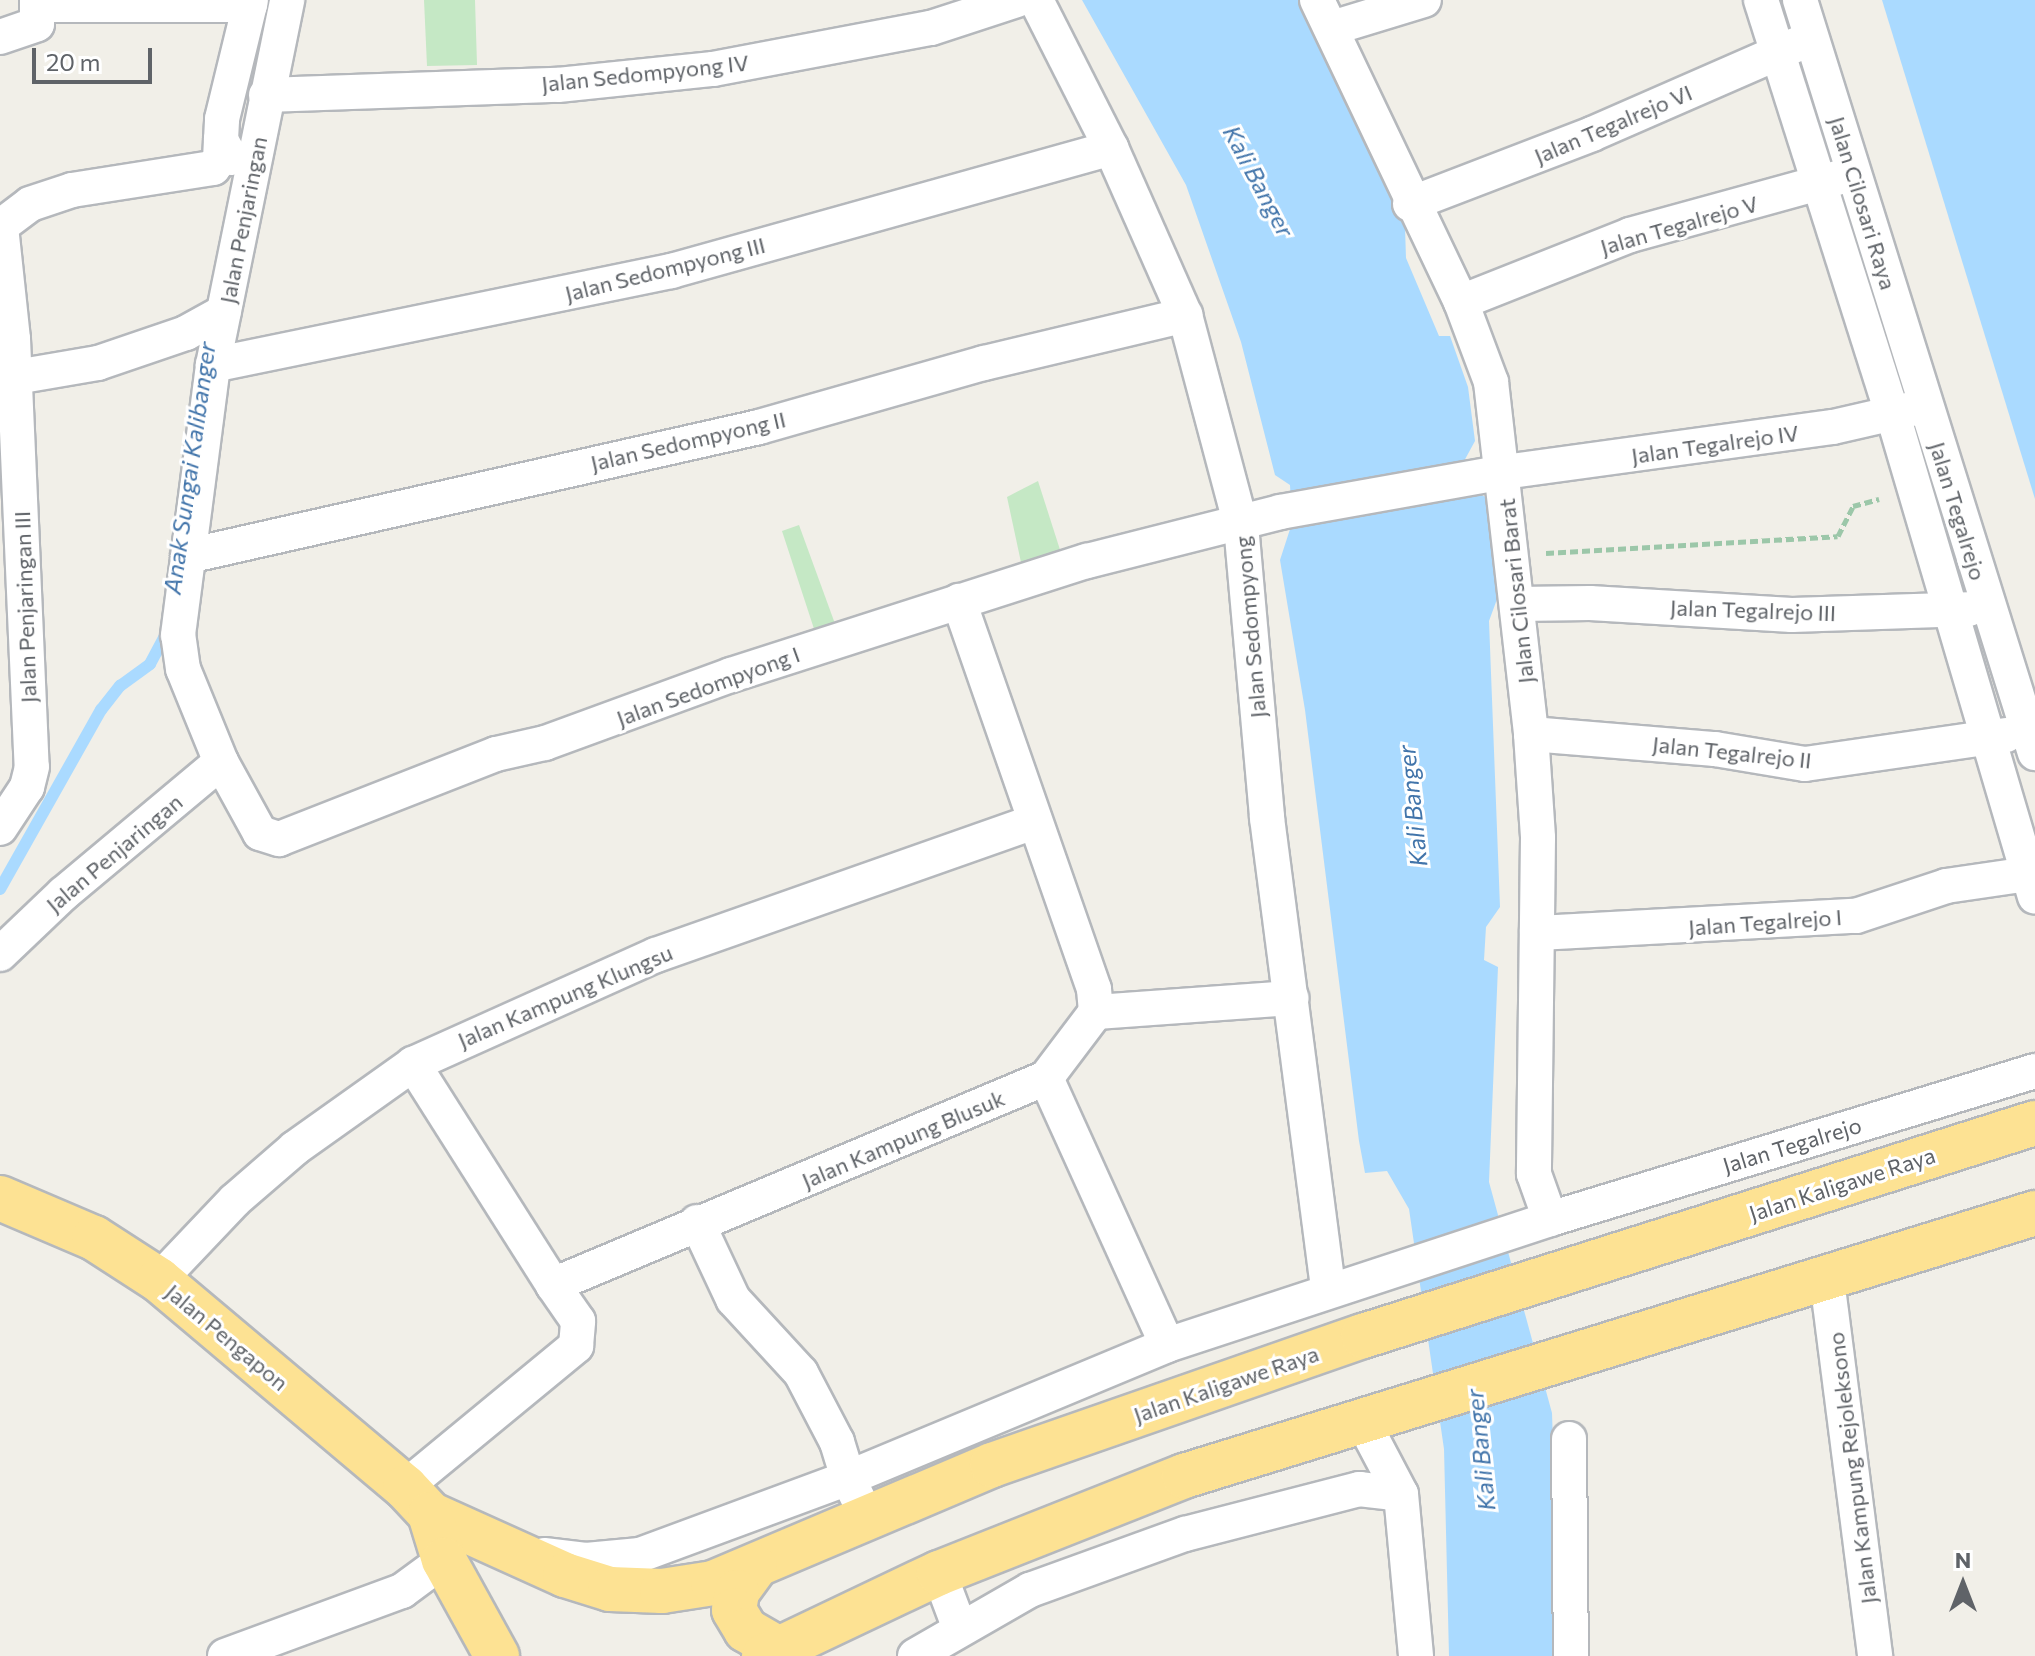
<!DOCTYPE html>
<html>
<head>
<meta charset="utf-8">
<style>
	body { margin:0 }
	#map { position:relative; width:2035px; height:1656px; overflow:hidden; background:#f1efe8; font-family:Commissioner,sans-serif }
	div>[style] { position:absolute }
	.green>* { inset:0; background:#c5e8c5 }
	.water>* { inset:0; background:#aadaff }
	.stream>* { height:12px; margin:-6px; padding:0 6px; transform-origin:6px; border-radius:6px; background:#aadaff }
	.path>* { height:5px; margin-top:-2.5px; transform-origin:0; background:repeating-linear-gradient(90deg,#9cc7a9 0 8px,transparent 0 12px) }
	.roads { filter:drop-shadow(2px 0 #b5b8bc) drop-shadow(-2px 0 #b5b8bc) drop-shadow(0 2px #b5b8bc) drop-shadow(0 -2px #b5b8bc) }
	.street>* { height:34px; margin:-17px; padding:0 17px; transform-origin:17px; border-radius:17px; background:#fff }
	.highway>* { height:44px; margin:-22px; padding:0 22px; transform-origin:22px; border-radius:22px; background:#fde293 }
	span { translate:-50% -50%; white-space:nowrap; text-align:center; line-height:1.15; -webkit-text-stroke:6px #fff; paint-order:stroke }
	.street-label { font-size:22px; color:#5f6368 }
	.water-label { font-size:24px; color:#4174aa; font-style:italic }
	.north { position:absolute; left:1923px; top:1544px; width:80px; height:80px; -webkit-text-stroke:6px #fff; paint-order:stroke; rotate:0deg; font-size:22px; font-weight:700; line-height:32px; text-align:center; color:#5f6368 }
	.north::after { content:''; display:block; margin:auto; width:28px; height:36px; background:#5f6368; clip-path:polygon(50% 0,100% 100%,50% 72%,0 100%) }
	.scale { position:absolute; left:32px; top:48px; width:120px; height:36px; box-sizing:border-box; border:4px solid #5f6368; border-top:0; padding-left:10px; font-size:24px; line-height:28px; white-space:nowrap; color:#5f6368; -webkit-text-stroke:6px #fff; paint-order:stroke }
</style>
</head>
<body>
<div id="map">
	<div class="green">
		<i style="clip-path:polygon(424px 0,475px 0,477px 65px,427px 66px)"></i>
		<i style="clip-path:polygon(1038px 481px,1062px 556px,1022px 567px,1007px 497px)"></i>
		<i style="clip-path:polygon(799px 525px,838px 632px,817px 638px,782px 531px)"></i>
	</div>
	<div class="water">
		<i style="clip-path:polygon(1082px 0,1304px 0,1405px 227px,1406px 258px,1439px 336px,1450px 336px,1468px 387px,1475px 441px,1463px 463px,1467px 487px,1489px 499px,1500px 591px,1489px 621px,1500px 907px,1486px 927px,1484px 960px,1498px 967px,1489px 1182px,1552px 1413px,1560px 1656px,1449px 1656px,1444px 1449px,1409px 1209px,1387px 1171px,1365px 1173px,1359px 1141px,1305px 710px,1280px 560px,1292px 523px,1290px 485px,1275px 475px,1241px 342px,1186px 185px)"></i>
		<i style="clip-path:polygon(1882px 0,2035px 0,2035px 499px)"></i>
	</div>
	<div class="stream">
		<i style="left:0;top:889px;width:206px;rotate:-60.6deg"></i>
		<i style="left:101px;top:710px;width:31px;rotate:-52deg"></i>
		<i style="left:120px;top:686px;width:37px;rotate:-36deg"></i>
		<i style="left:150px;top:664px;width:34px;rotate:-62deg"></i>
	</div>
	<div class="path">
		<i style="left:1546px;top:553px;width:292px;rotate:-3.3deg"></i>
		<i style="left:1838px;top:536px;width:34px;rotate:-63deg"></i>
		<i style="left:1853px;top:506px;width:27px;rotate:-15deg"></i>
	</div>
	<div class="roads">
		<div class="street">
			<i style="left:1036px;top:0;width:166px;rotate:63.1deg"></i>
			<i style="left:1111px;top:148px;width:183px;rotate:66.1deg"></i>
			<i style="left:1185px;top:315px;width:217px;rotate:75.1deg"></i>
			<i style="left:1241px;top:525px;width:294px;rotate:84.9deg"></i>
			<i style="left:1267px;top:818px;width:476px;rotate:82.6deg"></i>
			<i style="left:1317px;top:0;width:335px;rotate:64.5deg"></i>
			<i style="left:1461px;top:302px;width:85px;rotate:69.4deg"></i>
			<i style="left:1491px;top:382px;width:354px;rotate:83.5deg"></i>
			<i style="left:1531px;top:734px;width:104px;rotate:86.1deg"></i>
			<i style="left:1538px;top:838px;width:336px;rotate:90.7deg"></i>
			<i style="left:1534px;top:1174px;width:48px;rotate:70.4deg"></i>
			<i style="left:1761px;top:0;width:435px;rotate:72.4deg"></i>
			<i style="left:1893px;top:415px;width:502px;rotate:73.58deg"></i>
			<i style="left:1800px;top:0;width:789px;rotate:72.67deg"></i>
			<i style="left:37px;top:5px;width:213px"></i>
			<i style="left:1332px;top:28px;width:96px;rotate:-16.9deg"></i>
			<i style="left:0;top:37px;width:39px;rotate:-19deg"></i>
			<i style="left:37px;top:24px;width:24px;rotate:-90deg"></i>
			<i style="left:266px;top:95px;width:292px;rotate:-2deg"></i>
			<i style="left:558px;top:85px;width:156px;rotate:-5.9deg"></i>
			<i style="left:713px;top:69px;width:222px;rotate:-10.7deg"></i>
			<i style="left:931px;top:28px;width:90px;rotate:-18deg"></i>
			<i style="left:231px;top:158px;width:21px;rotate:-119deg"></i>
			<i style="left:221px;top:140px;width:21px;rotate:-87deg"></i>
			<i style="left:222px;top:119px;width:122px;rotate:-76.3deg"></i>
			<i style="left:1410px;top:204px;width:195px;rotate:-21deg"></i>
			<i style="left:1592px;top:134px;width:225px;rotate:-23.6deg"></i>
			<i style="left:1461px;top:302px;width:182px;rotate:-21.6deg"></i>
			<i style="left:1630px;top:235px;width:218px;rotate:-15.4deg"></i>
			<i style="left:13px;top:339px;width:114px;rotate:-96.1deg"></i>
			<i style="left:1px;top:226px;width:36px;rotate:-37deg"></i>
			<i style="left:30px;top:204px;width:44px;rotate:-18.4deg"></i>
			<i style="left:72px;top:190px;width:143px;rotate:-8.9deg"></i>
			<i style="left:213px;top:168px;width:11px;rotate:-52deg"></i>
			<i style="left:220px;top:159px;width:19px;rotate:-87deg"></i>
			<i style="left:0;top:342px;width:13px;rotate:-13deg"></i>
			<i style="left:13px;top:339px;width:428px;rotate:87.5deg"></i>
			<i style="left:32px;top:767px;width:21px;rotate:104deg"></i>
			<i style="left:27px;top:787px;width:49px;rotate:123.4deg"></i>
			<i style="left:213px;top:365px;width:468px;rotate:-11.6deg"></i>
			<i style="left:671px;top:271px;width:457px;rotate:-15.6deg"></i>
			<i style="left:16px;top:377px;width:83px;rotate:-9.7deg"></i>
			<i style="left:98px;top:363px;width:93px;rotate:-18.8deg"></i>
			<i style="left:186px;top:333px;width:43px;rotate:-28.9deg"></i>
			<i style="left:188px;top:556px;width:585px;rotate:-12.73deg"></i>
			<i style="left:759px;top:427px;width:234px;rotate:-15.9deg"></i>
			<i style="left:984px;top:363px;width:207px;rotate:-13.4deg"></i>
			<i style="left:1518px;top:604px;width:72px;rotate:-0.8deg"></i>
			<i style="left:1590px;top:603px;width:202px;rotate:3.4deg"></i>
			<i style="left:1792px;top:615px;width:177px;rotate:-1.9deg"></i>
			<i style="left:1531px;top:734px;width:185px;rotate:4.7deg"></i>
			<i style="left:1715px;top:749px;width:91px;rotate:9.5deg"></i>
			<i style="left:1805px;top:764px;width:203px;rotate:-8.2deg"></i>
			<i style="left:221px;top:762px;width:81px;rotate:61.2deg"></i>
			<i style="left:260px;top:833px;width:20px;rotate:18deg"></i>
			<i style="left:279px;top:839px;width:233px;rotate:-21.4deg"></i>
			<i style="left:496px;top:754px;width:50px;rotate:-12.7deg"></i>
			<i style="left:545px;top:743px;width:198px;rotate:-20.1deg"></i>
			<i style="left:731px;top:675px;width:374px;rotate:-17.8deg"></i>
			<i style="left:1087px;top:561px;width:199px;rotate:-14.2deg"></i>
			<i style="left:1280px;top:512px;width:228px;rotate:-10.1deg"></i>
			<i style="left:1504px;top:472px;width:332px;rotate:-7.8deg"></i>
			<i style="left:1833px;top:427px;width:94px;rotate:-12.9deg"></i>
			<i style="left:1537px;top:933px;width:319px;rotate:-3.1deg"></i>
			<i style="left:1856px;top:916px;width:95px;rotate:-18.4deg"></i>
			<i style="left:1946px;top:886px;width:90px;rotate:-8.3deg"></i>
			<i style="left:0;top:954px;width:87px;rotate:-43.6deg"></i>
			<i style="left:63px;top:894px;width:206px;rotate:-39.9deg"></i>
			<i style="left:221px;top:762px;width:100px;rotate:-112.2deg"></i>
			<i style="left:183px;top:669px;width:34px;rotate:-98deg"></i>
			<i style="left:178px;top:635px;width:272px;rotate:-82.6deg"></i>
			<i style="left:213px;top:365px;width:372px;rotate:-78.5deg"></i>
			<i style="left:1096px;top:1012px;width:196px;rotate:-4.1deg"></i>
			<i style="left:413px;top:1064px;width:262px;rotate:57.6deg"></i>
			<i style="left:1046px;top:1078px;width:293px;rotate:65.6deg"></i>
			<i style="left:159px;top:1280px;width:110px;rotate:-46.5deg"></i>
			<i style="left:235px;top:1200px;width:79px;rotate:-40.9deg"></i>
			<i style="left:295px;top:1148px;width:145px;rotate:-35.4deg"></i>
			<i style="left:413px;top:1064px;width:266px;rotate:-24.2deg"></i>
			<i style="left:656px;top:955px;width:401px;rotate:-19.4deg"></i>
			<i style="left:1827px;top:1280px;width:379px;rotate:82.7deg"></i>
			<i style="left:1363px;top:1422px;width:81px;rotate:62.2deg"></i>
			<i style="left:1401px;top:1494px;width:163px;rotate:84.7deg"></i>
			<i style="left:1569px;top:1439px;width:217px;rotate:89.5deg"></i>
			<i style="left:405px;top:1487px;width:222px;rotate:-39.5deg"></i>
			<i style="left:576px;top:1346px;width:25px;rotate:-85deg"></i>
			<i style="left:578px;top:1321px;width:44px;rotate:-124.8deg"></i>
			<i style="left:553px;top:1285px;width:535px;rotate:-22.78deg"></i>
			<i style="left:1046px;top:1078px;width:83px;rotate:-52.9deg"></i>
			<i style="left:1096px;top:1012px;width:23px;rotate:-95deg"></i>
			<i style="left:1094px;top:989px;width:411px;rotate:-109.2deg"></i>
			<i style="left:866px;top:1515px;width:41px;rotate:-115.9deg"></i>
			<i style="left:848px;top:1478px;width:346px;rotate:-22.6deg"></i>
			<i style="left:1167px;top:1345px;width:403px;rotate:-18.2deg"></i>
			<i style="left:1550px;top:1219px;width:507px;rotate:-16.97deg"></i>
			<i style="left:544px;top:1555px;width:42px;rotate:6.8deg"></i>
			<i style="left:586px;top:1560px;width:54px;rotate:-5.3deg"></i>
			<i style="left:640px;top:1555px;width:222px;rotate:-20.3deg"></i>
			<i style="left:848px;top:1478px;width:38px;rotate:-107deg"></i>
			<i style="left:837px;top:1442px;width:78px;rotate:-117.6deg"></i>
			<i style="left:801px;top:1373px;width:100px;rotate:-132.6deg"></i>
			<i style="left:733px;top:1299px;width:85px;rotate:-115.1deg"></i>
			<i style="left:939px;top:1573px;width:60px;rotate:69.4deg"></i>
			<i style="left:225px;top:1656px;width:189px;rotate:-20.2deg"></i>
			<i style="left:402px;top:1591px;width:52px;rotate:-36.4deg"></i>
			<i style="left:915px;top:1656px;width:133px;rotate:-29.9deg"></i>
			<i style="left:1030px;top:1590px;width:165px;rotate:-19.9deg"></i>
			<i style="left:1185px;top:1534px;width:180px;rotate:-14.5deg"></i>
			<i style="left:1359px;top:1489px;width:42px;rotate:6.8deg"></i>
		</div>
		<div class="highway">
			<i style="left:0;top:1198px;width:102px;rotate:23.1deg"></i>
			<i style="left:94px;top:1238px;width:77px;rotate:32.9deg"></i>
			<i style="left:159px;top:1280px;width:322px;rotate:40.1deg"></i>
			<i style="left:405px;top:1487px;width:37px;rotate:47deg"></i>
			<i style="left:430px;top:1514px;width:148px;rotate:24.3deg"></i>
			<i style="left:565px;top:1575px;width:47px;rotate:17.3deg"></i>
			<i style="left:610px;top:1589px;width:52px;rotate:2.2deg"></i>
			<i style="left:662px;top:1591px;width:52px;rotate:-8.9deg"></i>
			<i style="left:713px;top:1583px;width:303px;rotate:-22.9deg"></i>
			<i style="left:992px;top:1465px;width:393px;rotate:-19.2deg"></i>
			<i style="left:1363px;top:1336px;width:705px;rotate:-17.59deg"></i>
			<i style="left:430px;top:1514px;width:48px;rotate:73.1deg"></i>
			<i style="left:444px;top:1560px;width:110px;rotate:61.1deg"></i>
			<i style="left:755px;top:1567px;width:31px;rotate:126deg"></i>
			<i style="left:737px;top:1592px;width:18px;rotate:99deg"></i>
			<i style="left:734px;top:1610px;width:23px;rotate:59deg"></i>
			<i style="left:746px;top:1630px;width:34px;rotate:30deg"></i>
			<i style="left:764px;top:1656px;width:194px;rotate:-25.4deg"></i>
			<i style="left:939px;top:1573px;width:264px;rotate:-21.6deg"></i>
			<i style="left:1184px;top:1476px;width:891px;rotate:-17.17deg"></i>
		</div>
	</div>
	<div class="street-label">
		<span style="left:645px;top:73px;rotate:-6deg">Jalan Sedompyong IV</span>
		<span style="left:1613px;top:124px;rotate:-23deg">Jalan Tegalrejo VI</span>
		<span style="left:1863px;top:203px;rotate:73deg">Jalan Cilosari Raya</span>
		<span style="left:243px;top:220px;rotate:-79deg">Jalan Penjaringan</span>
		<span style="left:1679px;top:225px;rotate:-16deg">Jalan Tegalrejo V</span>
		<span style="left:665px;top:269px;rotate:-14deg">Jalan Sedompyong III</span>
		<span style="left:688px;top:441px;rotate:-13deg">Jalan Sedompyong II</span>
		<span style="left:1715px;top:444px;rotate:-8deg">Jalan Tegalrejo IV</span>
		<span style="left:1958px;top:511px;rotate:73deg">Jalan Tegalrejo</span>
		<span style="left:1516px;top:591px;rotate:-96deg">Jalan Cilosari Barat</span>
		<span style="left:25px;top:607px;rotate:-92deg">Jalan Penjaringan III</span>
		<span style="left:1753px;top:610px;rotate:2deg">Jalan Tegalrejo III</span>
		<span style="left:1250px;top:627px;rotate:-95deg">Jalan Sedompyong</span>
		<span style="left:708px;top:686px;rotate:-20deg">Jalan Sedompyong I</span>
		<span style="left:1732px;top:752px;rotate:6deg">Jalan Tegalrejo II</span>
		<span style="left:114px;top:853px;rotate:-40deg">Jalan Penjaringan</span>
		<span style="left:1765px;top:922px;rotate:-4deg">Jalan Tegalrejo I</span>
		<span style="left:565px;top:996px;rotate:-23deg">Jalan Kampung Klungsu</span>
		<span style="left:903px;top:1139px;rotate:-23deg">Jalan Kampung Blusuk</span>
		<span style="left:1792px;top:1145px;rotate:-17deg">Jalan Tegalrejo</span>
		<span style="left:1842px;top:1184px;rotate:-18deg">Jalan Kaligawe Raya</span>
		<span style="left:227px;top:1337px;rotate:40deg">Jalan Pengapon</span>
		<span style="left:1226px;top:1384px;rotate:-19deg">Jalan Kaligawe Raya</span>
		<span style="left:1852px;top:1468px;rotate:-97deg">Jalan Kampung Rejoleksono</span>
	</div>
	<div class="water-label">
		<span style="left:1259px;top:181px;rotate:62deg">Kali Banger</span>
		<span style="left:189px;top:468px;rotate:-82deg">Anak Sungai Kalibanger</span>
		<span style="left:1412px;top:806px;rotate:-96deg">Kali Banger</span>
		<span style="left:1480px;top:1450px;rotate:-96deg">Kali Banger</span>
	</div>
	<div class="north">N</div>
	<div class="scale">20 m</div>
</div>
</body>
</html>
